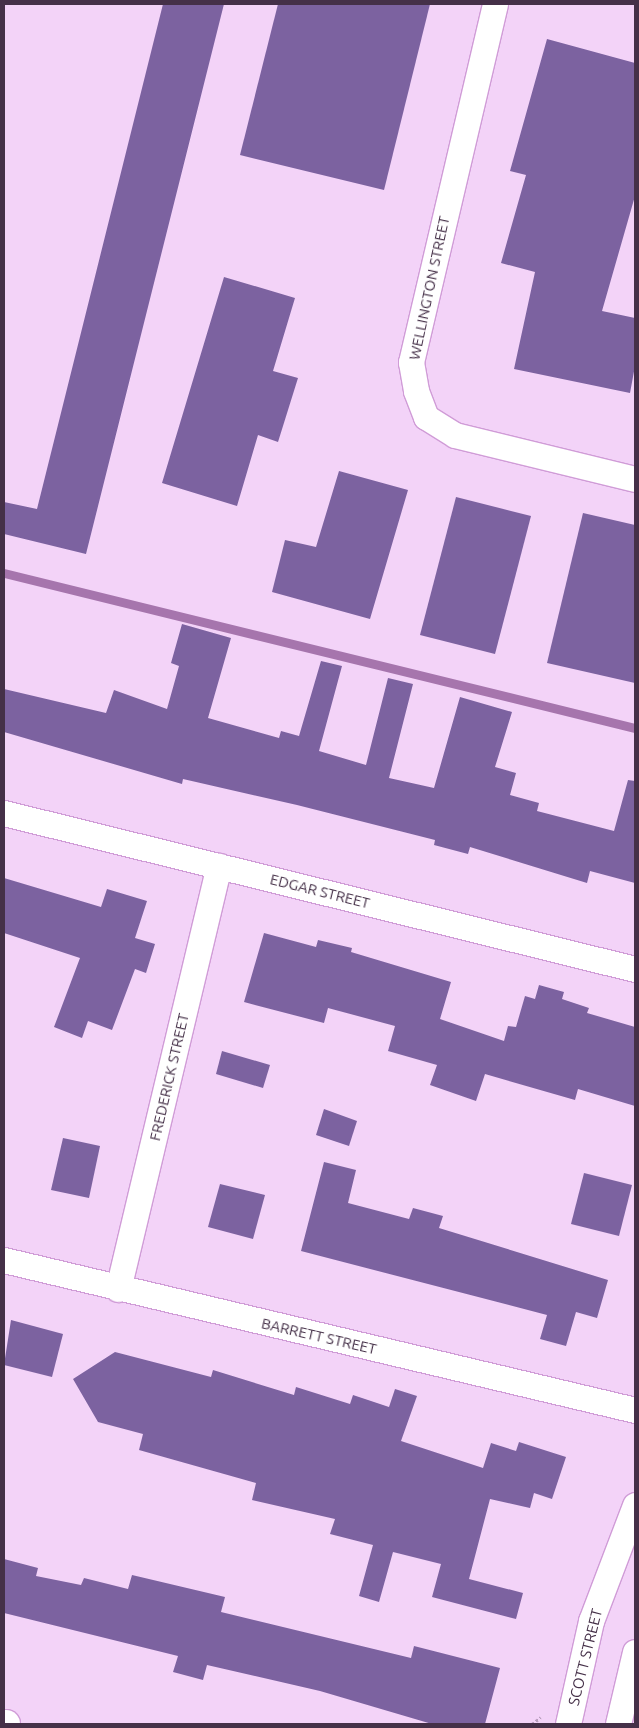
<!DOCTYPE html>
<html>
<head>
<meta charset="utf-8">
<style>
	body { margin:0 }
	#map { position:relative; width:639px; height:1728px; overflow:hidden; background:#f3d3f8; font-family:Ubuntu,sans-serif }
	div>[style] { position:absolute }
	.stream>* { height:9px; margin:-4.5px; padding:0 4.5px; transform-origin:4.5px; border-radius:4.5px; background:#a675ad }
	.building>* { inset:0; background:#7c62a0 }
	.path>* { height:3px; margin-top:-1.5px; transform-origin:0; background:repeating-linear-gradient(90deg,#b99dbe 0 2.5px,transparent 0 5px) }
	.roads { filter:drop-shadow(1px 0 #d09cd7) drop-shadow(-1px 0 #d09cd7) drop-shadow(0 1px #d09cd7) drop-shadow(0 -1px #d09cd7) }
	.minor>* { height:25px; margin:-12.5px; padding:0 12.5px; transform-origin:12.5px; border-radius:12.5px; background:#fff }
	.secondary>* { height:28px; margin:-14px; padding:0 14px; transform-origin:14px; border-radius:14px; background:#fff }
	span { translate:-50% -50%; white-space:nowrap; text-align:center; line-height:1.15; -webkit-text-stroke:5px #fff; paint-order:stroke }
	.street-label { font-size:15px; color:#453048 }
	.frame { position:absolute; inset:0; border:5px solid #453048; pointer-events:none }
</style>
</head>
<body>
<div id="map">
	<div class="stream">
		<i style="left:4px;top:573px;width:650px;rotate:13.8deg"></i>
	</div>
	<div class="building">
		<i style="clip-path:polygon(163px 4px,224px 4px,86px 554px,4px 534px,4px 502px,37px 509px)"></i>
		<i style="clip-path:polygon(278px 4px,430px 4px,384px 190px,240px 155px)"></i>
		<i style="clip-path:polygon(547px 39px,635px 63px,635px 196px,602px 311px,635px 318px,635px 366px,630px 393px,514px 369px,535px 272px,501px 263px,526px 175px,510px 171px)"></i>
		<i style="clip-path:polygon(224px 277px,295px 298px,273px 371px,298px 378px,278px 442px,258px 435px,237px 506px,162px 483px)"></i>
		<i style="clip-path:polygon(339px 471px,408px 490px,370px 619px,272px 592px,285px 540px,316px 547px)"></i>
		<i style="clip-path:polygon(456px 497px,531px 516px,495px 654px,420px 635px)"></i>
		<i style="clip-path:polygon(583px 513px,635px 525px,635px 683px,547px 663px)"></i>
		<i style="clip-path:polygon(182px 624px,231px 638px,208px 718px,279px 738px,281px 731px,299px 736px,321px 661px,342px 666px,319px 751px,366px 765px,388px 678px,413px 684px,389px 778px,434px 788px,460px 697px,512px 712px,495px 767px,516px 773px,510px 795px,539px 803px,537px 811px,614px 831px,628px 780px,635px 781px,635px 883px,590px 871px,587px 883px,470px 847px,468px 854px,434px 845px,435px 840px,297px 805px,183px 779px,182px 784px,4px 732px,4px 689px,106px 713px,114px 690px,167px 709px,179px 666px,171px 663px)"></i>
		<i style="clip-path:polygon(4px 878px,101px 907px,107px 889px,147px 901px,135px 938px,155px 944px,146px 973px,135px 969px,112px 1030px,88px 1021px,82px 1038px,54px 1027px,80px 958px,4px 933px)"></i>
		<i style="clip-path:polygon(264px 933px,316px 947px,318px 940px,352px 948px,351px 952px,451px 982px,440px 1019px,504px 1041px,508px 1026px,516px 1027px,525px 996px,535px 999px,539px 985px,564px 992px,562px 999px,589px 1008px,587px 1013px,635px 1027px,635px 1106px,578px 1089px,575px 1100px,485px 1074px,476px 1101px,430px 1085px,437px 1065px,388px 1051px,395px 1026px,328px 1008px,324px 1023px,244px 1002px)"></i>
		<i style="clip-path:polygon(222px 1051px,270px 1065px,263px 1088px,216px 1074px)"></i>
		<i style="clip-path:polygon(324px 1109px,357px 1121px,349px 1146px,316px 1135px)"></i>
		<i style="clip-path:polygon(63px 1138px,100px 1146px,89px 1198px,51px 1190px)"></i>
		<i style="clip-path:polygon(324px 1162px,356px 1170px,348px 1203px,409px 1219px,413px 1208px,443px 1216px,439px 1228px,608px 1280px,597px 1318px,576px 1312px,566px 1346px,540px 1339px,547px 1315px,301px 1251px)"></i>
		<i style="clip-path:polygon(584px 1173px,632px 1185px,619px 1236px,571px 1224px)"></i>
		<i style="clip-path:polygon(220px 1184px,265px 1195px,253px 1239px,208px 1227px)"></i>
		<i style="clip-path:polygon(11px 1320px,63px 1334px,52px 1377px,4px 1365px)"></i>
		<i style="clip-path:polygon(115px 1352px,211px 1377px,213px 1370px,294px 1395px,296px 1387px,350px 1404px,353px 1395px,389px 1407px,395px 1389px,417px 1396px,401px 1441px,483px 1468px,491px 1443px,516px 1451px,519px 1442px,566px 1457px,552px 1499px,534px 1493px,530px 1508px,490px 1499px,469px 1579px,523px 1593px,516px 1619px,432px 1597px,441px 1564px,393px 1552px,379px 1602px,359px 1596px,373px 1545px,330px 1534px,335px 1519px,252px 1500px,256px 1483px,139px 1450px,143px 1434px,98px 1422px,73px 1379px)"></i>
		<i style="clip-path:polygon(4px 1559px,38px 1568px,36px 1576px,81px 1585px,84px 1578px,128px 1589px,132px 1575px,225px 1597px,221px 1612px,411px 1658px,414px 1646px,500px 1668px,485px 1724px,432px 1724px,320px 1691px,207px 1665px,203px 1680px,173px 1672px,178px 1656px,4px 1613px)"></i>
	</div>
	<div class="path">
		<i style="left:532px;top:1724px;width:11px;rotate:-38deg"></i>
	</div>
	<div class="roads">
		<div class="minor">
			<i style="left:495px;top:4px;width:368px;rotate:103.2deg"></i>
			<i style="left:411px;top:362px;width:29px;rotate:80deg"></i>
			<i style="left:416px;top:391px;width:28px;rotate:69deg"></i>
			<i style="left:426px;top:417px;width:34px;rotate:32deg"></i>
			<i style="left:455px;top:435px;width:185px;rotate:13.7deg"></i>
			<i style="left:4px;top:813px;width:650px;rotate:13.89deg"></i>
			<i style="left:4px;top:1260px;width:649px;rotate:13.37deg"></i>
			<i style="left:118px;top:1289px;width:435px;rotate:-76.6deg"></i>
			<i style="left:568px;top:1724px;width:106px;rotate:-77.4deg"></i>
			<i style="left:591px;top:1621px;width:124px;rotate:-69.2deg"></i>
			<i style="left:618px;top:1724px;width:74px;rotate:-76.7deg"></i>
		</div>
		<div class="secondary">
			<i style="left:4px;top:1724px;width:2px"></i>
		</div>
	</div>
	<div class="street-label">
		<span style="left:429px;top:288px;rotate:-78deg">WELLINGTON STREET</span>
		<span style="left:320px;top:891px;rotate:14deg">EDGAR STREET</span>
		<span style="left:169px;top:1077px;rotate:-77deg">FREDERICK STREET</span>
		<span style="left:319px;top:1336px;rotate:13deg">BARRETT STREET</span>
		<span style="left:585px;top:1657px;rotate:-76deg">SCOTT STREET</span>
	</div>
	<div class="frame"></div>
</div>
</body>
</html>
